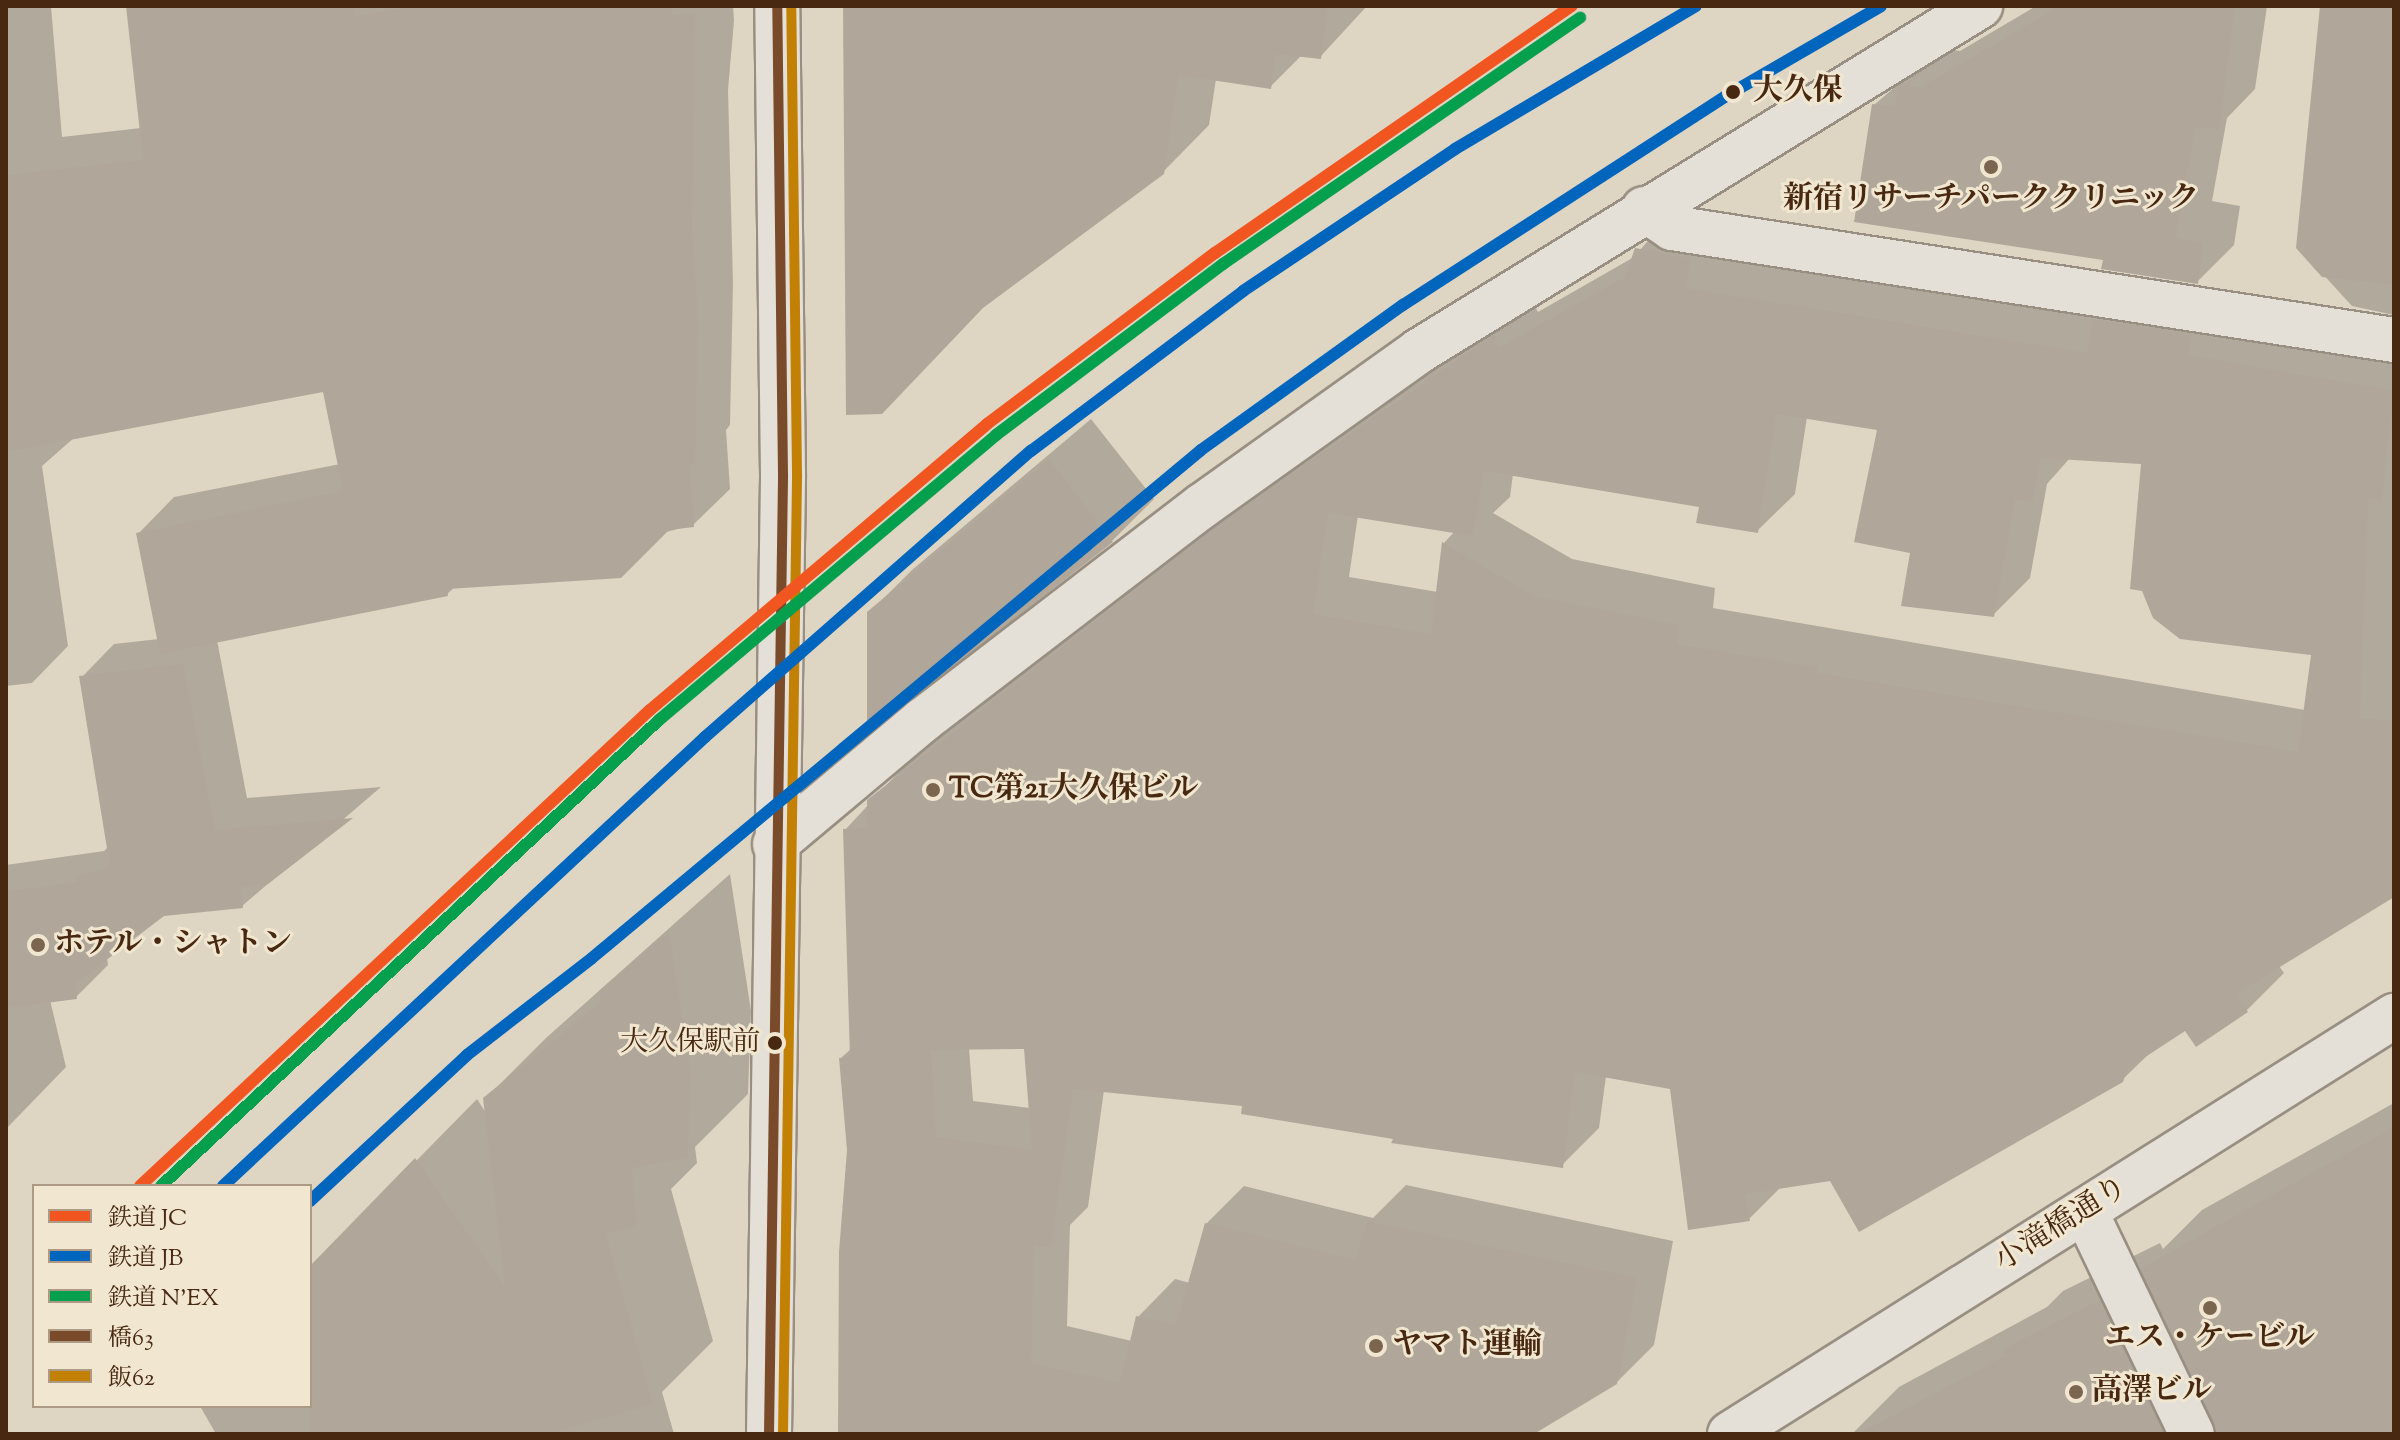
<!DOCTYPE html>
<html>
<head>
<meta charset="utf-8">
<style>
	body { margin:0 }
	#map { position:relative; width:2400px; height:1440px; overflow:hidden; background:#ded5c3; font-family:"Sorts Mill Goudy","Noto Serif JP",serif }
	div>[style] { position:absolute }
	.shadow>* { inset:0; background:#0003 }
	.building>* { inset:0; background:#b0a79a }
	.roads { filter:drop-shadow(2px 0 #988f82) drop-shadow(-2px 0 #988f82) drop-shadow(0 2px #988f82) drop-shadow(0 -2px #988f82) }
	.minor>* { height:44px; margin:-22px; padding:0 22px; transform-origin:22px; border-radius:22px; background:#e5e0d7 }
	.tertiary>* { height:44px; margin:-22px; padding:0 22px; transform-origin:22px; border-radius:22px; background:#e5e0d7 }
	.secondary>* { height:44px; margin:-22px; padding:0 22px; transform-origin:22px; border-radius:22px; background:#e5e0d7 }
	.bus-1>* { height:10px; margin:-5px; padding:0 5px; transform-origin:5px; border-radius:5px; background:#7a4b2a }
	.bus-2>* { height:10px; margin:-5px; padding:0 5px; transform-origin:5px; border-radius:5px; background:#c28005 }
	.rail-1>* { height:12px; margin:-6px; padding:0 6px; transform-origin:6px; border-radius:6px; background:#f15620 }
	.rail-2>* { height:12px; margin:-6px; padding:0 6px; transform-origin:6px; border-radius:6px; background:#0065bd }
	.rail-3>* { height:12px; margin:-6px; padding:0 6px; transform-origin:6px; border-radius:6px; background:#04a04e }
	.dots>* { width:22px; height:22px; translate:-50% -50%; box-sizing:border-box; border:4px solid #f1e6d0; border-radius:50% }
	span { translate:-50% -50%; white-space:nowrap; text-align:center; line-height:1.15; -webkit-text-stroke:6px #f1e6d0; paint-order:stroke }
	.bus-label { font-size:28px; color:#482811 }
	.right { translate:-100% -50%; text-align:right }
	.stop-label { font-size:30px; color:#482811; font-weight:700 }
	.left { translate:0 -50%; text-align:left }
	.poi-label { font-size:30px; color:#482811; font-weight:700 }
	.street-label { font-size:30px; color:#482811 }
	.frame { position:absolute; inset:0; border:8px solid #482811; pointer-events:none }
	.legend { position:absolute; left:32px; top:1184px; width:280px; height:224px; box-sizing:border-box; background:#f1e6d0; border:2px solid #ad9a84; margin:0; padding:10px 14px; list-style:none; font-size:24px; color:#482811 }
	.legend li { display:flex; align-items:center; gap:16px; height:40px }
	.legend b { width:40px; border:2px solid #ad9a84 }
</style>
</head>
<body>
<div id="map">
	<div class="shadow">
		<i style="clip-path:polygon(6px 6px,51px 6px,62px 137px,141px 128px,128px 6px,733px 6px,734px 21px,728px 90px,733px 283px,730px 425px,726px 430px,730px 489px,693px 525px,455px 587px,447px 594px,217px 640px,247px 798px,381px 787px,242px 906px,163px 914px,107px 957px,108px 965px,76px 997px,50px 1000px,66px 1067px,6px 1129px,6px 865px,104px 851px,109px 846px,82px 677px,114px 644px,159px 639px,138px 534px,174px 497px,340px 464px,325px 390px,75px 437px,42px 466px,68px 646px,32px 683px,6px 686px)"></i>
		<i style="clip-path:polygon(845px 6px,1367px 6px,1320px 57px,1302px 55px,1271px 86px,1216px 79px,1209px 125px,1163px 172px,990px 300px)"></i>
		<i style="clip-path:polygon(2036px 6px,2267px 6px,2255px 89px,2227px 118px,2212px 201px,2240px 206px,2234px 245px,2197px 282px,2105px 259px,1874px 105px,1940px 48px,1960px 51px)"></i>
		<i style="clip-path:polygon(2322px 6px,2394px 6px,2394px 315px,2352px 306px,2298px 247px)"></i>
		<i style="clip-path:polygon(evenodd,1674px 211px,2394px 333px,2394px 897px,2279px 966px,2284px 973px,2247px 1010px,2186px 1028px,2152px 1051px,2122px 1080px,1831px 1178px,1782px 1186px,1749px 1219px,1671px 1088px,1606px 1076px,1599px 1128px,1562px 1165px,1244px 1105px,1104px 1090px,1088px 1207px,1070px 1225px,1067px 1326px,1132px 1341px,1138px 1317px,1175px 1279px,1190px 1283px,1206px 1224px,1244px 1186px,1373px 1218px,1406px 1185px,1673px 1241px,1654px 1345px,1616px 1383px,1530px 1434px,838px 1434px,849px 1150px,841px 1058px,852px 1048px,845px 830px,907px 763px,1257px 489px,1531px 299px,1538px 312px,1634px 257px,1674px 211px,1807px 417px,1879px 428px,1912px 552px,1993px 615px,2030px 578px,2047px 484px,2070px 458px,2144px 462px,2313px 654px,2305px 710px,1713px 608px,1715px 588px,1572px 559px,1493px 513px,1510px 497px,1513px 474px,1701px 505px,1757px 531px,1795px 494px,1807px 417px,1674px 211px,1358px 515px,1455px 531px,1444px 543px,1438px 592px,1349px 577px,1358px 515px,1674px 211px,1026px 1047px,1030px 1108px,973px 1101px,969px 1048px,1026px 1047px)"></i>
		<i style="clip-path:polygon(1091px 419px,1154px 499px,1112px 541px,869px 613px,912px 570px)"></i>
		<i style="clip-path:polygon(730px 874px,751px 1011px,748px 1094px,695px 1147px,697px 1163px,671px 1189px,713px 1341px,662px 1392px,674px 1434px,216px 1434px,200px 1406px,310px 1406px,310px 1269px,477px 1099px,486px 1113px,485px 1099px,546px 1038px)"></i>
		<i style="clip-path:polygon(2394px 1103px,2394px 1434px,1852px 1434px,1899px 1387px,2047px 1307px,2063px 1291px,2160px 1243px,2163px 1249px,2202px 1210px)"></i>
	</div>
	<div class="building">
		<i style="clip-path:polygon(126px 6px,354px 6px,355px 16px,418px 6px,671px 6px,672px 15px,695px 13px,692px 231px,698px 321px,695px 464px,690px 465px,694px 527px,669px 530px,621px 578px,447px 589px,448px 596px,160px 654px,136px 533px,343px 491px,323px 392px,6px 452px,6px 175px,143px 160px)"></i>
		<i style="clip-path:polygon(843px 6px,1328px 6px,1321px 59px,1276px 54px,1271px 89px,1178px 75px,1164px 174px,983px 308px,882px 414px,846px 415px)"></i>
		<i style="clip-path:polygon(2060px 6px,2235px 6px,2219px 129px,2195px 127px,2176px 238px,2203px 243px,2198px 284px,2101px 269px,2103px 260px,1854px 222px,1872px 104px,1894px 107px,1900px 84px,1921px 87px)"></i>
		<i style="clip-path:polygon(2320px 6px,2394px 6px,2394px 285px,2322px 277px,2296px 248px)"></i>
		<i style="clip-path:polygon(evenodd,1635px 248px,1691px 258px,1686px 288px,2087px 353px,2093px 319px,2191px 334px,2188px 355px,2394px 391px,2382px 500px,2368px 499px,2360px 718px,2394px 721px,2394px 897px,2236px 994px,2248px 1012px,2196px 1047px,2185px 1031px,2127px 1069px,2123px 1082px,1859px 1232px,1830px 1181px,1745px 1194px,1750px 1221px,1688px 1230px,1670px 1089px,1575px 1072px,1563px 1168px,1391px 1143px,1393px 1139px,1241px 1114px,1242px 1106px,1073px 1089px,1051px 1247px,1034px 1245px,1031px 1363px,1120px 1383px,1136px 1316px,1176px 1325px,1205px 1223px,1355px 1260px,1367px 1221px,1637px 1278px,1617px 1384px,1534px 1434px,838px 1434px,839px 1252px,847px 1150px,839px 1058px,850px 1057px,843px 829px,867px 828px,867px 800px,1217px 526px,1493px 335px,1500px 347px,1625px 277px,1635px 248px,1776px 414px,1877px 430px,1854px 542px,1910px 553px,1901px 606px,1994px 617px,2015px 499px,2033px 501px,2040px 458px,2141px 464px,2130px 589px,2142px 591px,2153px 618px,2180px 639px,2311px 655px,2298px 752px,1817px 673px,1818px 667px,1677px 644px,1679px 625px,1534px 596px,1442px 542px,1431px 634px,1313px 614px,1328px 513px,1473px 536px,1484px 471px,1699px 507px,1696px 523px,1758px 533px,1776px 414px,1635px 248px,1024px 1049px,1032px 1150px,936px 1137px,931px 1050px,1024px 1049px)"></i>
		<i style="clip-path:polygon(1049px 459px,1113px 542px,867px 734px,867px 612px)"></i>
		<i style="clip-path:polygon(183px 664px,215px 830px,353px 818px,268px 884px,241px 887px,243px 908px,164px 916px,75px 984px,77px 999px,6px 1008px,6px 891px,78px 882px,76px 876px,110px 867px,79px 676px)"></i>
		<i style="clip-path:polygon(669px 932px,691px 1073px,688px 1157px,632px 1168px,637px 1226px,606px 1234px,653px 1404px,547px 1434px,310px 1434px,310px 1266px,415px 1158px,505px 1287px,483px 1098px,601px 1002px,599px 991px)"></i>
		<i style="clip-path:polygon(2394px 1127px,2394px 1434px,2217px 1434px,2140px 1269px)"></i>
		<i style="clip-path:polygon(2100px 1300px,2164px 1434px,1858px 1434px,2005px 1356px,2002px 1350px)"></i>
	</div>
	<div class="roads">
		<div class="minor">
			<i style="left:1644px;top:209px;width:34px;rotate:34deg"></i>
			<i style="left:1672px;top:228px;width:731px;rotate:8.82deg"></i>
			<i style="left:775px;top:844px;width:193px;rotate:-40deg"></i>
			<i style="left:923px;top:720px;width:352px;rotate:-37.5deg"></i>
			<i style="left:1202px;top:506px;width:267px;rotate:-35.5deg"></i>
			<i style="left:1419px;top:351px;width:659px;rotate:-31.59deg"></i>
			<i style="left:2085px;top:1211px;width:247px;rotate:64.4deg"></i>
		</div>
		<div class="tertiary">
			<i style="left:1730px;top:1434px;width:785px;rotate:-32.19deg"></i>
		</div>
		<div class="secondary">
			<i style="left:769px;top:1434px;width:960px;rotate:-89.16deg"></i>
			<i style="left:783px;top:474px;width:468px;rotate:-90.7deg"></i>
		</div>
	</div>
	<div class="bus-1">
		<i style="left:769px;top:1434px;width:960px;rotate:-89.16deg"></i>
		<i style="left:783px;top:474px;width:468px;rotate:-90.7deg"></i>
	</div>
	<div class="bus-2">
		<i style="left:783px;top:1434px;width:960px;rotate:-89.16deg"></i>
		<i style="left:797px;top:474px;width:468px;rotate:-90.7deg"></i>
	</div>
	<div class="rail-1">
		<i style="left:140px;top:1186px;width:698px;rotate:-43.03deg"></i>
		<i style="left:650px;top:710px;width:442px;rotate:-40.3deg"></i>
		<i style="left:987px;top:424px;width:285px;rotate:-36.9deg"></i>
		<i style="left:1215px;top:253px;width:434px;rotate:-34.7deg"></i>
	</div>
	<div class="rail-2">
		<i style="left:223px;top:1186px;width:659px;rotate:-42.97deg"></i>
		<i style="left:705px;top:737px;width:434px;rotate:-41.3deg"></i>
		<i style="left:1031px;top:451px;width:266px;rotate:-37deg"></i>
		<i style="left:1243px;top:291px;width:255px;rotate:-33.8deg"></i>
		<i style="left:1455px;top:149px;width:280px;rotate:-30.7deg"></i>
		<i style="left:310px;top:1201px;width:214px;rotate:-42.9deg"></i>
		<i style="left:467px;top:1055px;width:158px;rotate:-37.8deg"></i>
		<i style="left:592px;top:958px;width:793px;rotate:-39.83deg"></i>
		<i style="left:1201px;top:450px;width:249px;rotate:-35.7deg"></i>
		<i style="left:1403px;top:305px;width:385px;rotate:-32.9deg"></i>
		<i style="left:1726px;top:96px;width:179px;rotate:-30.1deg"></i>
	</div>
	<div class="rail-3">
		<i style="left:161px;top:1186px;width:682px;rotate:-43.1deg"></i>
		<i style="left:659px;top:720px;width:441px;rotate:-40.2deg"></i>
		<i style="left:996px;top:435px;width:284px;rotate:-37deg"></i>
		<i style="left:1223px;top:264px;width:434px;rotate:-34.6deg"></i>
	</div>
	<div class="dots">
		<i style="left:1733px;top:92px;background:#482811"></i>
		<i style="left:1991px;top:167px;background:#7c654f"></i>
		<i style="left:933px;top:790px;background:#7c654f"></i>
		<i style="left:38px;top:945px;background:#7c654f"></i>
		<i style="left:775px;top:1043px;background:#482811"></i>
		<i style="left:2210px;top:1308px;background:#7c654f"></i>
		<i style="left:1376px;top:1346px;background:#7c654f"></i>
		<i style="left:2076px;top:1392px;background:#7c654f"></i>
	</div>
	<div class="bus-label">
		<span class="right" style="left:760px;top:1043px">大久保駅前</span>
	</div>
	<div class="stop-label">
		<span class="left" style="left:1753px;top:92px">大久保</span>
	</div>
	<div class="poi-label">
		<span style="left:1991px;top:200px">新宿リサーチパーククリニック</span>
		<span class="left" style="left:949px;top:790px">TC第21大久保ビル</span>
		<span class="left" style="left:54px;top:945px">ホテル・シャトン</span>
		<span style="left:2210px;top:1339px">エス・ケービル</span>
		<span class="left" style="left:1392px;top:1346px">ヤマト運輸</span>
		<span class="left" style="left:2092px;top:1392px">高澤ビル</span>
	</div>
	<div class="street-label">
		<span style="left:2062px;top:1225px;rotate:-32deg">小滝橋通り</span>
	</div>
	<div class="frame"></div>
	<ul class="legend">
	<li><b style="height:10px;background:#f15620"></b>鉄道 JC</li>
	<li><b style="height:10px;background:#0065bd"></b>鉄道 JB</li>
	<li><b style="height:10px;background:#04a04e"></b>鉄道 N'EX</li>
	<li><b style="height:10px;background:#7a4b2a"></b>橋63</li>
	<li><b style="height:10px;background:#c28005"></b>飯62</li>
	</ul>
</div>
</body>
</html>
